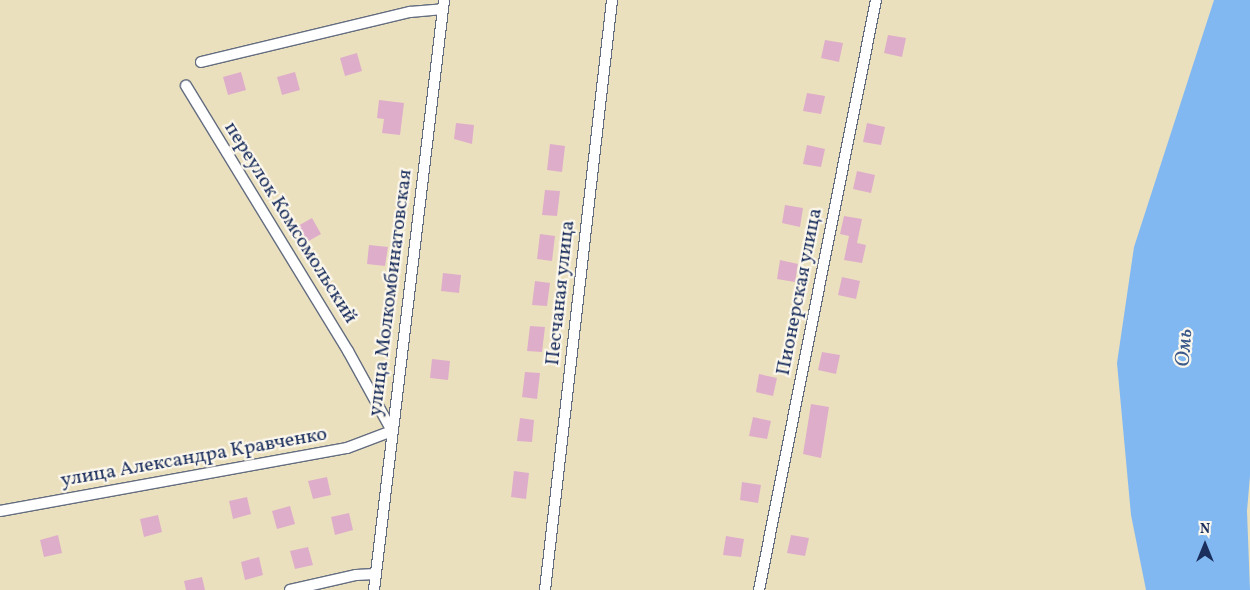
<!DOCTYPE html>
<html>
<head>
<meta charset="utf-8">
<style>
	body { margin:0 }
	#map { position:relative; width:1250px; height:590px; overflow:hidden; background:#ebe0be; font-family:Vollkorn,serif }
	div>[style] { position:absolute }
	.water>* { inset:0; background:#82b8f1 }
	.building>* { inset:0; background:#deadc9 }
	.roads { filter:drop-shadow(1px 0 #646d80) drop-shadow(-1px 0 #646d80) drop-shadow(0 1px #646d80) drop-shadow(0 -1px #646d80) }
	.minor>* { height:10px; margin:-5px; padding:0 5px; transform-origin:5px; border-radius:5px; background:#fff }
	span { translate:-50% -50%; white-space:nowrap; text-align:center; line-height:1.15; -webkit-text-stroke:4.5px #fbf7ec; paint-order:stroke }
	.street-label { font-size:20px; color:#1b2f5e }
	.water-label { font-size:21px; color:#3a588a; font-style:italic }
	.north { position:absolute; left:1180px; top:520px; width:50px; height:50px; -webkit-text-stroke:4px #fbf7ec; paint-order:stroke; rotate:0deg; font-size:14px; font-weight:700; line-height:20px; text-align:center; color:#1b2f5e }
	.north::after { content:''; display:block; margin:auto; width:18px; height:22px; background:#1b2f5e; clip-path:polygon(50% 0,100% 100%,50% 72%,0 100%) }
</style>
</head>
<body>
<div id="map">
	<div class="water">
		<i style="clip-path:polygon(1214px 0,1250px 0,1250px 476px,1247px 511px,1250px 590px,1146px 590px,1131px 515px,1117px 363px,1134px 247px)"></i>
	</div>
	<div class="building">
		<i style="clip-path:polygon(888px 35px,906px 38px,902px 57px,884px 53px)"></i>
		<i style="clip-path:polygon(825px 40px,843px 43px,839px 62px,821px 58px)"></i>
		<i style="clip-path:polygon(357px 53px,362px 71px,345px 76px,340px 58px)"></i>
		<i style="clip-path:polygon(241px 72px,246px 90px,228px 95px,223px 77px)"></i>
		<i style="clip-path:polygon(295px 72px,300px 90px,282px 95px,277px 77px)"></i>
		<i style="clip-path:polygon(807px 93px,825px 96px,821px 114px,803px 111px)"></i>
		<i style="clip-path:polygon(379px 100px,404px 103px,400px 135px,382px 133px,384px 119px,377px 118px)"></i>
		<i style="clip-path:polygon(456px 123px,474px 125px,472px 144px,454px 139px)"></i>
		<i style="clip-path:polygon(867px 123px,885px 127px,881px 145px,863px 142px)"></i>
		<i style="clip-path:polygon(550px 144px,565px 146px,562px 172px,547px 170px)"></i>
		<i style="clip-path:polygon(807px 145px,825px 149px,821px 167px,803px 164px)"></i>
		<i style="clip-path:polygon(857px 171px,875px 175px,871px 193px,853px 189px)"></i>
		<i style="clip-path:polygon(545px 190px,560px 191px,557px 216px,542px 215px)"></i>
		<i style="clip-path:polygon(785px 205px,803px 208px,800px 227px,782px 223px)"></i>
		<i style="clip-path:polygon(844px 216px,862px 219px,857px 243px,866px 245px,862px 263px,844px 260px,849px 236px,840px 234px)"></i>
		<i style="clip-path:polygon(312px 218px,321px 234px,305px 243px,296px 227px)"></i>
		<i style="clip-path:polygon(540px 234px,555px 236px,552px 261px,537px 259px)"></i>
		<i style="clip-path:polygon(369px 245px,388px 247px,385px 266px,367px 264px)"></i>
		<i style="clip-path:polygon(780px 260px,798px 264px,795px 282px,777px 279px)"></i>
		<i style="clip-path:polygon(443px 273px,461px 275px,459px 293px,441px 291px)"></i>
		<i style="clip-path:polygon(842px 277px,860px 281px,856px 299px,838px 295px)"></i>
		<i style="clip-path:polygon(535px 281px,550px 283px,547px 306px,532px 305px)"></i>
		<i style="clip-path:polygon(530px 326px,545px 327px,542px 352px,527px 351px)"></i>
		<i style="clip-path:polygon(822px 352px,840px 355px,836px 374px,818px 370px)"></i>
		<i style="clip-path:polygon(432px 359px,450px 361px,448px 380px,430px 378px)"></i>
		<i style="clip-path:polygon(525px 372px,540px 373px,537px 399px,522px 397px)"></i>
		<i style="clip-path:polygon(759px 374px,777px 378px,773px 396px,756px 392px)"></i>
		<i style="clip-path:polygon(811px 404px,829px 407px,821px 458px,803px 454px)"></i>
		<i style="clip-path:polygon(753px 417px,771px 421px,767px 439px,749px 436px)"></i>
		<i style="clip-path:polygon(520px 418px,534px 420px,532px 442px,517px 441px)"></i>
		<i style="clip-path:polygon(514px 471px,529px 473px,526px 499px,511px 497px)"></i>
		<i style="clip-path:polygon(327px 477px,331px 495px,313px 499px,308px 481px)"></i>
		<i style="clip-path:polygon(742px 482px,761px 485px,758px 503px,740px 500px)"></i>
		<i style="clip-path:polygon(247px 497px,251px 514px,233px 519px,229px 501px)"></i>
		<i style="clip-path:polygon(290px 506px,295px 524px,277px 529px,272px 511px)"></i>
		<i style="clip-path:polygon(349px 513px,353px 530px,335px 535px,331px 517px)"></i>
		<i style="clip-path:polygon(158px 515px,162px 532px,144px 537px,140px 519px)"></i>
		<i style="clip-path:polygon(58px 535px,62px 553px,44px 557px,40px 540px)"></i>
		<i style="clip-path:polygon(791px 535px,809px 538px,805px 556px,787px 553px)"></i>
		<i style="clip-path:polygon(726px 536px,744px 539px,741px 557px,723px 555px)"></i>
		<i style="clip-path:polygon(308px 547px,313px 565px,295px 569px,290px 551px)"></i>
		<i style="clip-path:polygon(259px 557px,263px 575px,245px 580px,241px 562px)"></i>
		<i style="clip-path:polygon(202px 577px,205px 590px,186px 590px,184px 581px)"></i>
	</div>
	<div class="roads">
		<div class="minor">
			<i style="left:201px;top:62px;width:215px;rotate:-13.5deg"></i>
			<i style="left:410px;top:12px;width:33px;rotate:-5deg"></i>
			<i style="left:0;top:511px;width:353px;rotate:-10.3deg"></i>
			<i style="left:347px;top:448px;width:48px;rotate:-20.7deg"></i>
			<i style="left:392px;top:431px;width:91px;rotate:-118.8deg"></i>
			<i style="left:348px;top:351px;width:311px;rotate:-121.4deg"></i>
			<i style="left:290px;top:590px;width:68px;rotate:-12.8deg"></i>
			<i style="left:356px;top:575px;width:19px;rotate:-3deg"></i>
			<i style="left:374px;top:590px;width:594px;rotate:-83.23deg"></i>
			<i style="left:545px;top:590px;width:594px;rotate:-83.52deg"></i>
			<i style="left:759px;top:590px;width:601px;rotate:-78.78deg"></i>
		</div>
	</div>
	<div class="street-label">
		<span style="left:290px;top:223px;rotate:58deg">переулок Комсомольский</span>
		<span style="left:800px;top:292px;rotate:-79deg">Пионерская улица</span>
		<span style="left:391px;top:293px;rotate:-83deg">улица Молкомбинатовская</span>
		<span style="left:561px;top:293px;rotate:-84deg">Песчаная улица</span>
		<span style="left:194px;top:458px;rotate:-10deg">улица Александра Кравченко</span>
	</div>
	<div class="water-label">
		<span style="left:1185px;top:348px;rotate:-86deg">Омь</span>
	</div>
	<div class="north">N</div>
</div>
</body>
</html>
